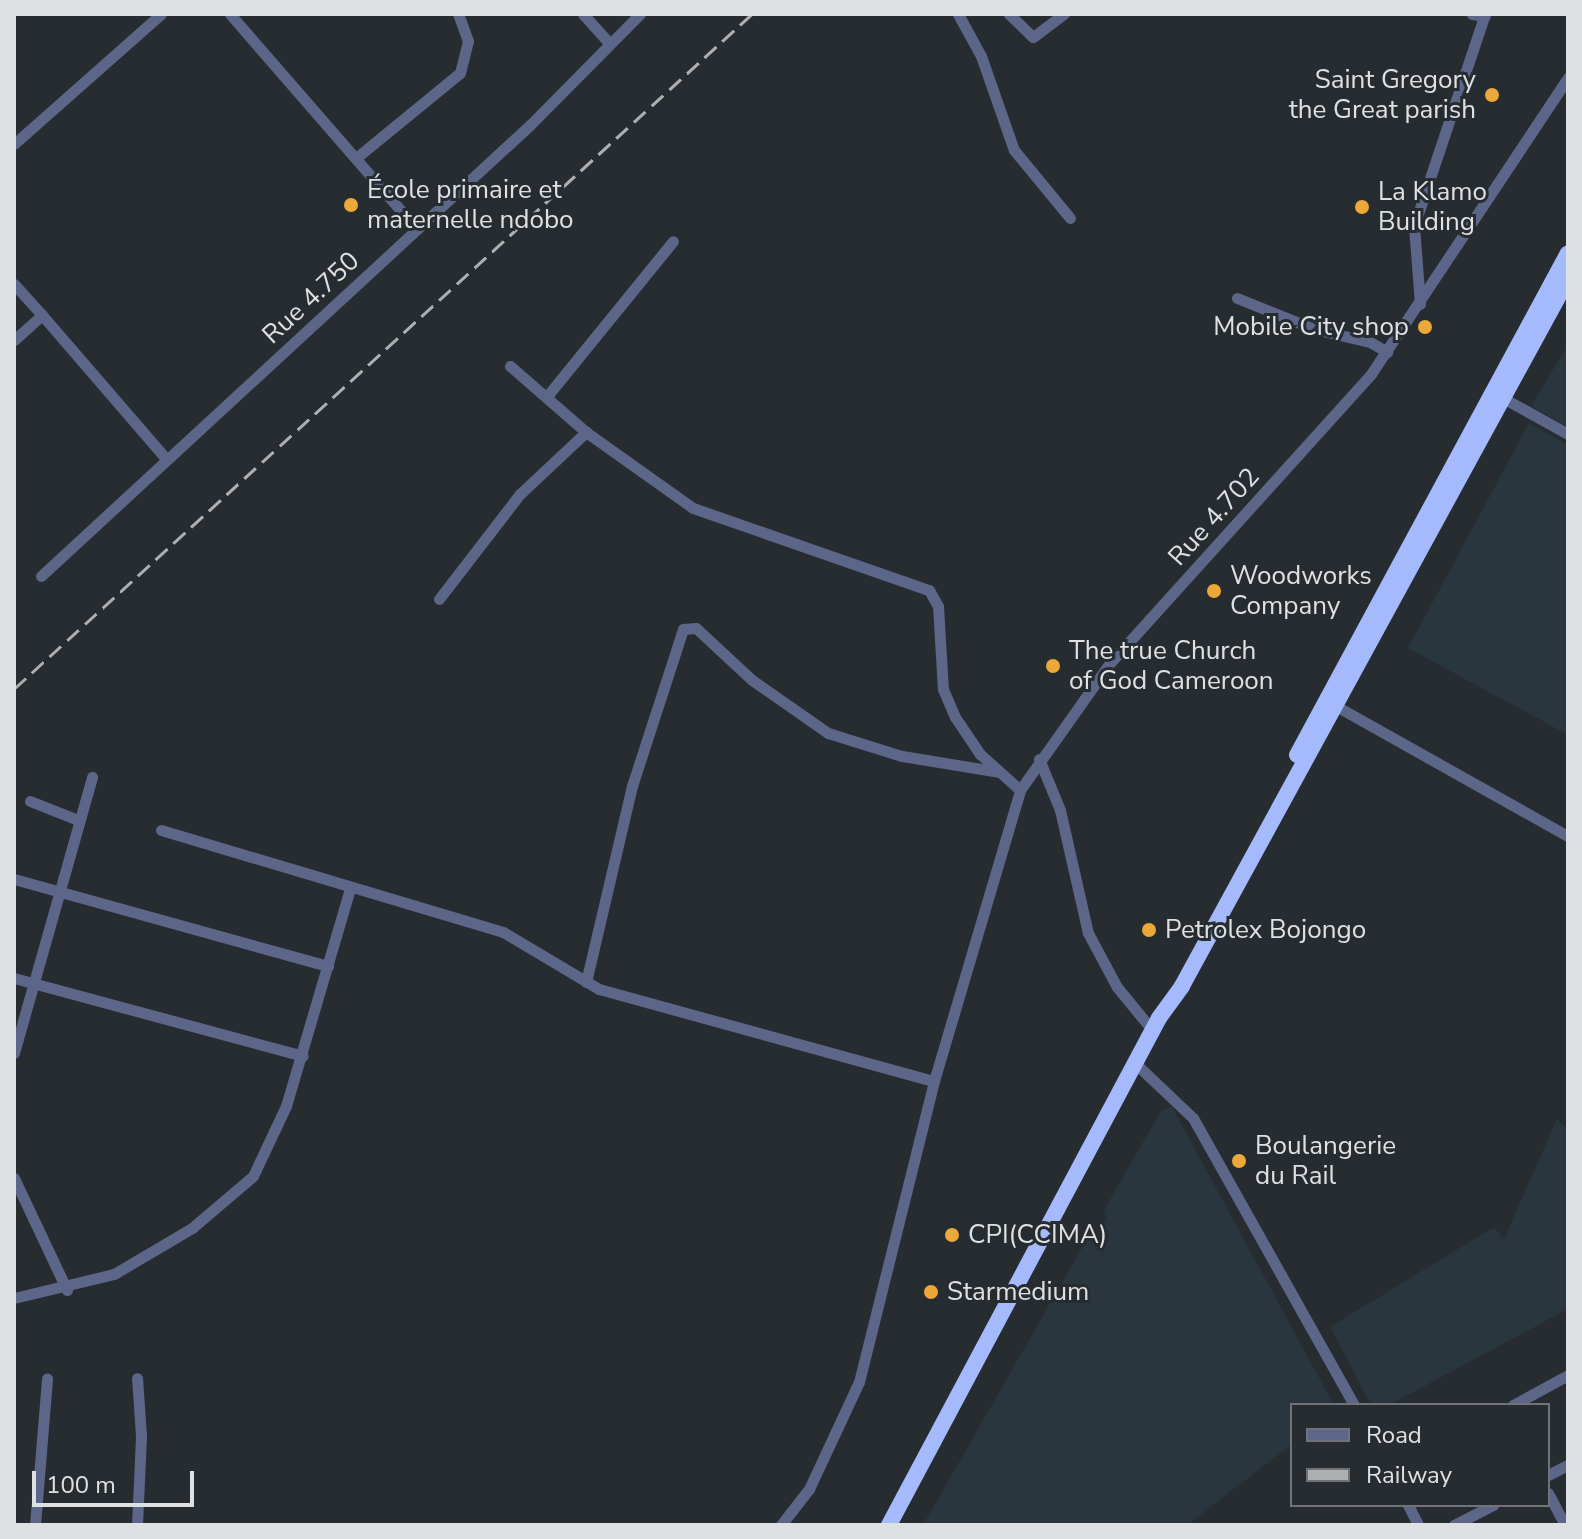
<!DOCTYPE html>
<html>
<head>
<meta charset="utf-8">
<style>
	body { margin:0 }
	#map { position:relative; width:1582px; height:1539px; overflow:hidden; background:#262c30; font-family:"Nunito Sans",sans-serif }
	div>[style] { position:absolute }
	.built>* { inset:0; background:#2a363d }
	.minor>* { height:11px; margin:-5.5px; padding:0 5.5px; transform-origin:5.5px; border-radius:5.5px; background:#5c6689 }
	.highway>* { height:16px; margin:-8px; padding:0 8px; transform-origin:8px; border-radius:8px; background:#a5b9fd }
	.rail>* { height:3px; margin-top:-1.5px; transform-origin:0; background:repeating-linear-gradient(90deg,#acb0b3 0 16px,transparent 0 24px) }
	.dots>* { width:22px; height:22px; translate:-50% -50%; box-sizing:border-box; border:4px solid #262c30; border-radius:50% }
	span { translate:-50% -50%; white-space:nowrap; text-align:center; line-height:1.15; -webkit-text-stroke:6px #262c30; paint-order:stroke }
	.poi-label { font-size:26px; color:#dee1e4 }
	.right { translate:-100% -50%; text-align:right }
	.left { translate:0 -50%; text-align:left }
	.street-label { font-size:26px; color:#dee1e4 }
	.frame { position:absolute; inset:0; border:16px solid #dee1e4; pointer-events:none }
	.legend { position:absolute; left:1290px; top:1403px; width:260px; height:104px; box-sizing:border-box; background:#262c30; border:2px solid #707478; margin:0; padding:10px 14px; list-style:none; font-size:24px; color:#dee1e4 }
	.legend li { display:flex; align-items:center; gap:16px; height:40px }
	.legend b { width:40px; border:2px solid #707478 }
	.scale { position:absolute; left:32px; top:1471px; width:162px; height:36px; box-sizing:border-box; border:4px solid #dee1e4; border-top:0; padding-left:10px; font-size:24px; line-height:28px; white-space:nowrap; color:#dee1e4; -webkit-text-stroke:6px #262c30; paint-order:stroke }
</style>
</head>
<body>
<div id="map">
	<div class="built">
		<i style="clip-path:polygon(1568px 345px,1568px 427px,1531px 406px)"></i>
		<i style="clip-path:polygon(1529px 423px,1568px 445px,1568px 735px,1408px 648px)"></i>
		<i style="clip-path:polygon(1172px 1107px,1334px 1405px,1292px 1405px,1292px 1444px,1187px 1525px,923px 1525px,1087px 1239px,1098px 1234px,1106px 1219px,1104px 1210px,1162px 1109px)"></i>
		<i style="clip-path:polygon(1557px 1119px,1568px 1130px,1568px 1309px,1389px 1405px,1371px 1405px,1330px 1327px,1494px 1227px,1504px 1239px)"></i>
	</div>
	<div class="minor">
		<i style="left:230px;top:14px;width:284px;rotate:49deg"></i>
		<i style="left:583px;top:14px;width:39px;rotate:48deg"></i>
		<i style="left:958px;top:14px;width:48px;rotate:61.3deg"></i>
		<i style="left:981px;top:56px;width:100px;rotate:70.7deg"></i>
		<i style="left:1014px;top:150px;width:88px;rotate:50.5deg"></i>
		<i style="left:1009px;top:14px;width:33px;rotate:44deg"></i>
		<i style="left:1033px;top:37px;width:39px;rotate:-37deg"></i>
		<i style="left:1472px;top:14px;width:13px;rotate:9deg"></i>
		<i style="left:14px;top:144px;width:196px;rotate:-41.5deg"></i>
		<i style="left:356px;top:158px;width:134px;rotate:-39.3deg"></i>
		<i style="left:460px;top:73px;width:33px;rotate:-76deg"></i>
		<i style="left:468px;top:41px;width:29px;rotate:-110deg"></i>
		<i style="left:14px;top:284px;width:42px;rotate:47.9deg"></i>
		<i style="left:42px;top:315px;width:38px;rotate:138deg"></i>
		<i style="left:1237px;top:298px;width:83px;rotate:21.9deg"></i>
		<i style="left:1314px;top:329px;width:57px;rotate:13.1deg"></i>
		<i style="left:1370px;top:342px;width:20px;rotate:30deg"></i>
		<i style="left:1420px;top:304px;width:78px;rotate:-94.4deg"></i>
		<i style="left:1414px;top:226px;width:224px;rotate:-71.5deg"></i>
		<i style="left:42px;top:315px;width:191px;rotate:49.2deg"></i>
		<i style="left:510px;top:366px;width:101px;rotate:41deg"></i>
		<i style="left:586px;top:432px;width:131px;rotate:35.4deg"></i>
		<i style="left:693px;top:508px;width:250px;rotate:19.2deg"></i>
		<i style="left:929px;top:590px;width:18px;rotate:61deg"></i>
		<i style="left:938px;top:606px;width:83px;rotate:86.6deg"></i>
		<i style="left:943px;top:689px;width:30px;rotate:67deg"></i>
		<i style="left:955px;top:717px;width:45px;rotate:56deg"></i>
		<i style="left:980px;top:754px;width:54px;rotate:42deg"></i>
		<i style="left:548px;top:395px;width:198px;rotate:-50.9deg"></i>
		<i style="left:1503px;top:398px;width:74px;rotate:29deg"></i>
		<i style="left:41px;top:576px;width:665px;rotate:-42.69deg"></i>
		<i style="left:530px;top:125px;width:156px;rotate:-45.3deg"></i>
		<i style="left:439px;top:599px;width:133px;rotate:-52.4deg"></i>
		<i style="left:520px;top:494px;width:91px;rotate:-43.2deg"></i>
		<i style="left:1336px;top:706px;width:266px;rotate:29.3deg"></i>
		<i style="left:1039px;top:759px;width:55px;rotate:67.6deg"></i>
		<i style="left:1060px;top:810px;width:126px;rotate:77.2deg"></i>
		<i style="left:1088px;top:933px;width:61px;rotate:61.8deg"></i>
		<i style="left:1117px;top:987px;width:57px;rotate:50.7deg"></i>
		<i style="left:30px;top:801px;width:52px;rotate:21.6deg"></i>
		<i style="left:161px;top:830px;width:357px;rotate:16.6deg"></i>
		<i style="left:503px;top:932px;width:112px;rotate:30.7deg"></i>
		<i style="left:599px;top:989px;width:347px;rotate:15.4deg"></i>
		<i style="left:14px;top:879px;width:326px;rotate:15.5deg"></i>
		<i style="left:14px;top:978px;width:299px;rotate:15.1deg"></i>
		<i style="left:586px;top:982px;width:201px;rotate:-76.8deg"></i>
		<i style="left:632px;top:786px;width:165px;rotate:-72deg"></i>
		<i style="left:683px;top:629px;width:13px;rotate:-4deg"></i>
		<i style="left:696px;top:628px;width:76px;rotate:42.9deg"></i>
		<i style="left:752px;top:680px;width:93px;rotate:34.9deg"></i>
		<i style="left:828px;top:733px;width:77px;rotate:17.3deg"></i>
		<i style="left:902px;top:756px;width:99px;rotate:9.3deg"></i>
		<i style="left:14px;top:1053px;width:287px;rotate:-74.2deg"></i>
		<i style="left:1136px;top:1064px;width:79px;rotate:43.5deg"></i>
		<i style="left:1193px;top:1118px;width:329px;rotate:60.7deg"></i>
		<i style="left:14px;top:1178px;width:124px;rotate:64.7deg"></i>
		<i style="left:14px;top:1298px;width:103px;rotate:-13.5deg"></i>
		<i style="left:114px;top:1274px;width:91px;rotate:-30.5deg"></i>
		<i style="left:192px;top:1228px;width:80px;rotate:-40.4deg"></i>
		<i style="left:253px;top:1176px;width:77px;rotate:-64.8deg"></i>
		<i style="left:286px;top:1106px;width:227px;rotate:-73.6deg"></i>
		<i style="left:1513px;top:1405px;width:63px;rotate:-28.6deg"></i>
		<i style="left:1548px;top:1475px;width:22px;rotate:-27deg"></i>
		<i style="left:1548px;top:1493px;width:36px;rotate:62deg"></i>
		<i style="left:1408px;top:1505px;width:22px;rotate:63deg"></i>
		<i style="left:35px;top:1525px;width:147px;rotate:-85.3deg"></i>
		<i style="left:137px;top:1525px;width:89px;rotate:-87.4deg"></i>
		<i style="left:141px;top:1436px;width:58px;rotate:-93.9deg"></i>
		<i style="left:781px;top:1525px;width:46px;rotate:-52.1deg"></i>
		<i style="left:809px;top:1489px;width:118px;rotate:-65deg"></i>
		<i style="left:859px;top:1382px;width:310px;rotate:-76deg"></i>
		<i style="left:934px;top:1081px;width:303px;rotate:-73.5deg"></i>
		<i style="left:1020px;top:790px;width:156px;rotate:-54.7deg"></i>
		<i style="left:1110px;top:663px;width:389px;rotate:-47.9deg"></i>
		<i style="left:1371px;top:374px;width:356px;rotate:-56.4deg"></i>
		<i style="left:1454px;top:1525px;width:44px;rotate:-27.1deg"></i>
	</div>
	<div class="highway">
		<i style="left:1297px;top:755px;width:570px;rotate:-61.64deg"></i>
		<i style="left:889px;top:1525px;width:574px;rotate:-61.96deg"></i>
		<i style="left:1159px;top:1018px;width:39px;rotate:-54deg"></i>
		<i style="left:1182px;top:986px;width:806px;rotate:-61.37deg"></i>
	</div>
	<div class="rail">
		<i style="left:14px;top:689px;width:1000px;rotate:-42.45deg"></i>
	</div>
	<div class="dots">
		<i style="left:1492px;top:95px;background:#eca93a"></i>
		<i style="left:351px;top:205px;background:#eca93a"></i>
		<i style="left:1362px;top:207px;background:#eca93a"></i>
		<i style="left:1425px;top:327px;background:#eca93a"></i>
		<i style="left:1214px;top:591px;background:#eca93a"></i>
		<i style="left:1053px;top:666px;background:#eca93a"></i>
		<i style="left:1149px;top:930px;background:#eca93a"></i>
		<i style="left:1239px;top:1161px;background:#eca93a"></i>
		<i style="left:952px;top:1235px;background:#eca93a"></i>
		<i style="left:931px;top:1292px;background:#eca93a"></i>
	</div>
	<div class="poi-label">
		<span class="right" style="left:1476px;top:95px">Saint Gregory<br>the Great parish</span>
		<span class="left" style="left:367px;top:205px">École primaire et<br>maternelle ndobo</span>
		<span class="left" style="left:1378px;top:207px">La Klamo<br>Building</span>
		<span class="right" style="left:1409px;top:327px">Mobile City shop</span>
		<span class="left" style="left:1230px;top:591px">Woodworks<br>Company</span>
		<span class="left" style="left:1069px;top:666px">The true Church<br>of God Cameroon</span>
		<span class="left" style="left:1165px;top:930px">Petrolex Bojongo</span>
		<span class="left" style="left:1255px;top:1161px">Boulangerie<br>du Rail</span>
		<span class="left" style="left:968px;top:1235px">CPI(CCIMA)</span>
		<span class="left" style="left:947px;top:1292px">Starmedium</span>
	</div>
	<div class="street-label">
		<span style="left:311px;top:298px;rotate:-43deg">Rue 4.750</span>
		<span style="left:1214px;top:517px;rotate:-48deg">Rue 4.702</span>
	</div>
	<div class="frame"></div>
	<ul class="legend">
	<li><b style="height:10px;background:#5c6689"></b>Road</li>
	<li><b style="height:10px;background:#acb0b3"></b>Railway</li>
	</ul>
	<div class="scale">100 m</div>
</div>
</body>
</html>
